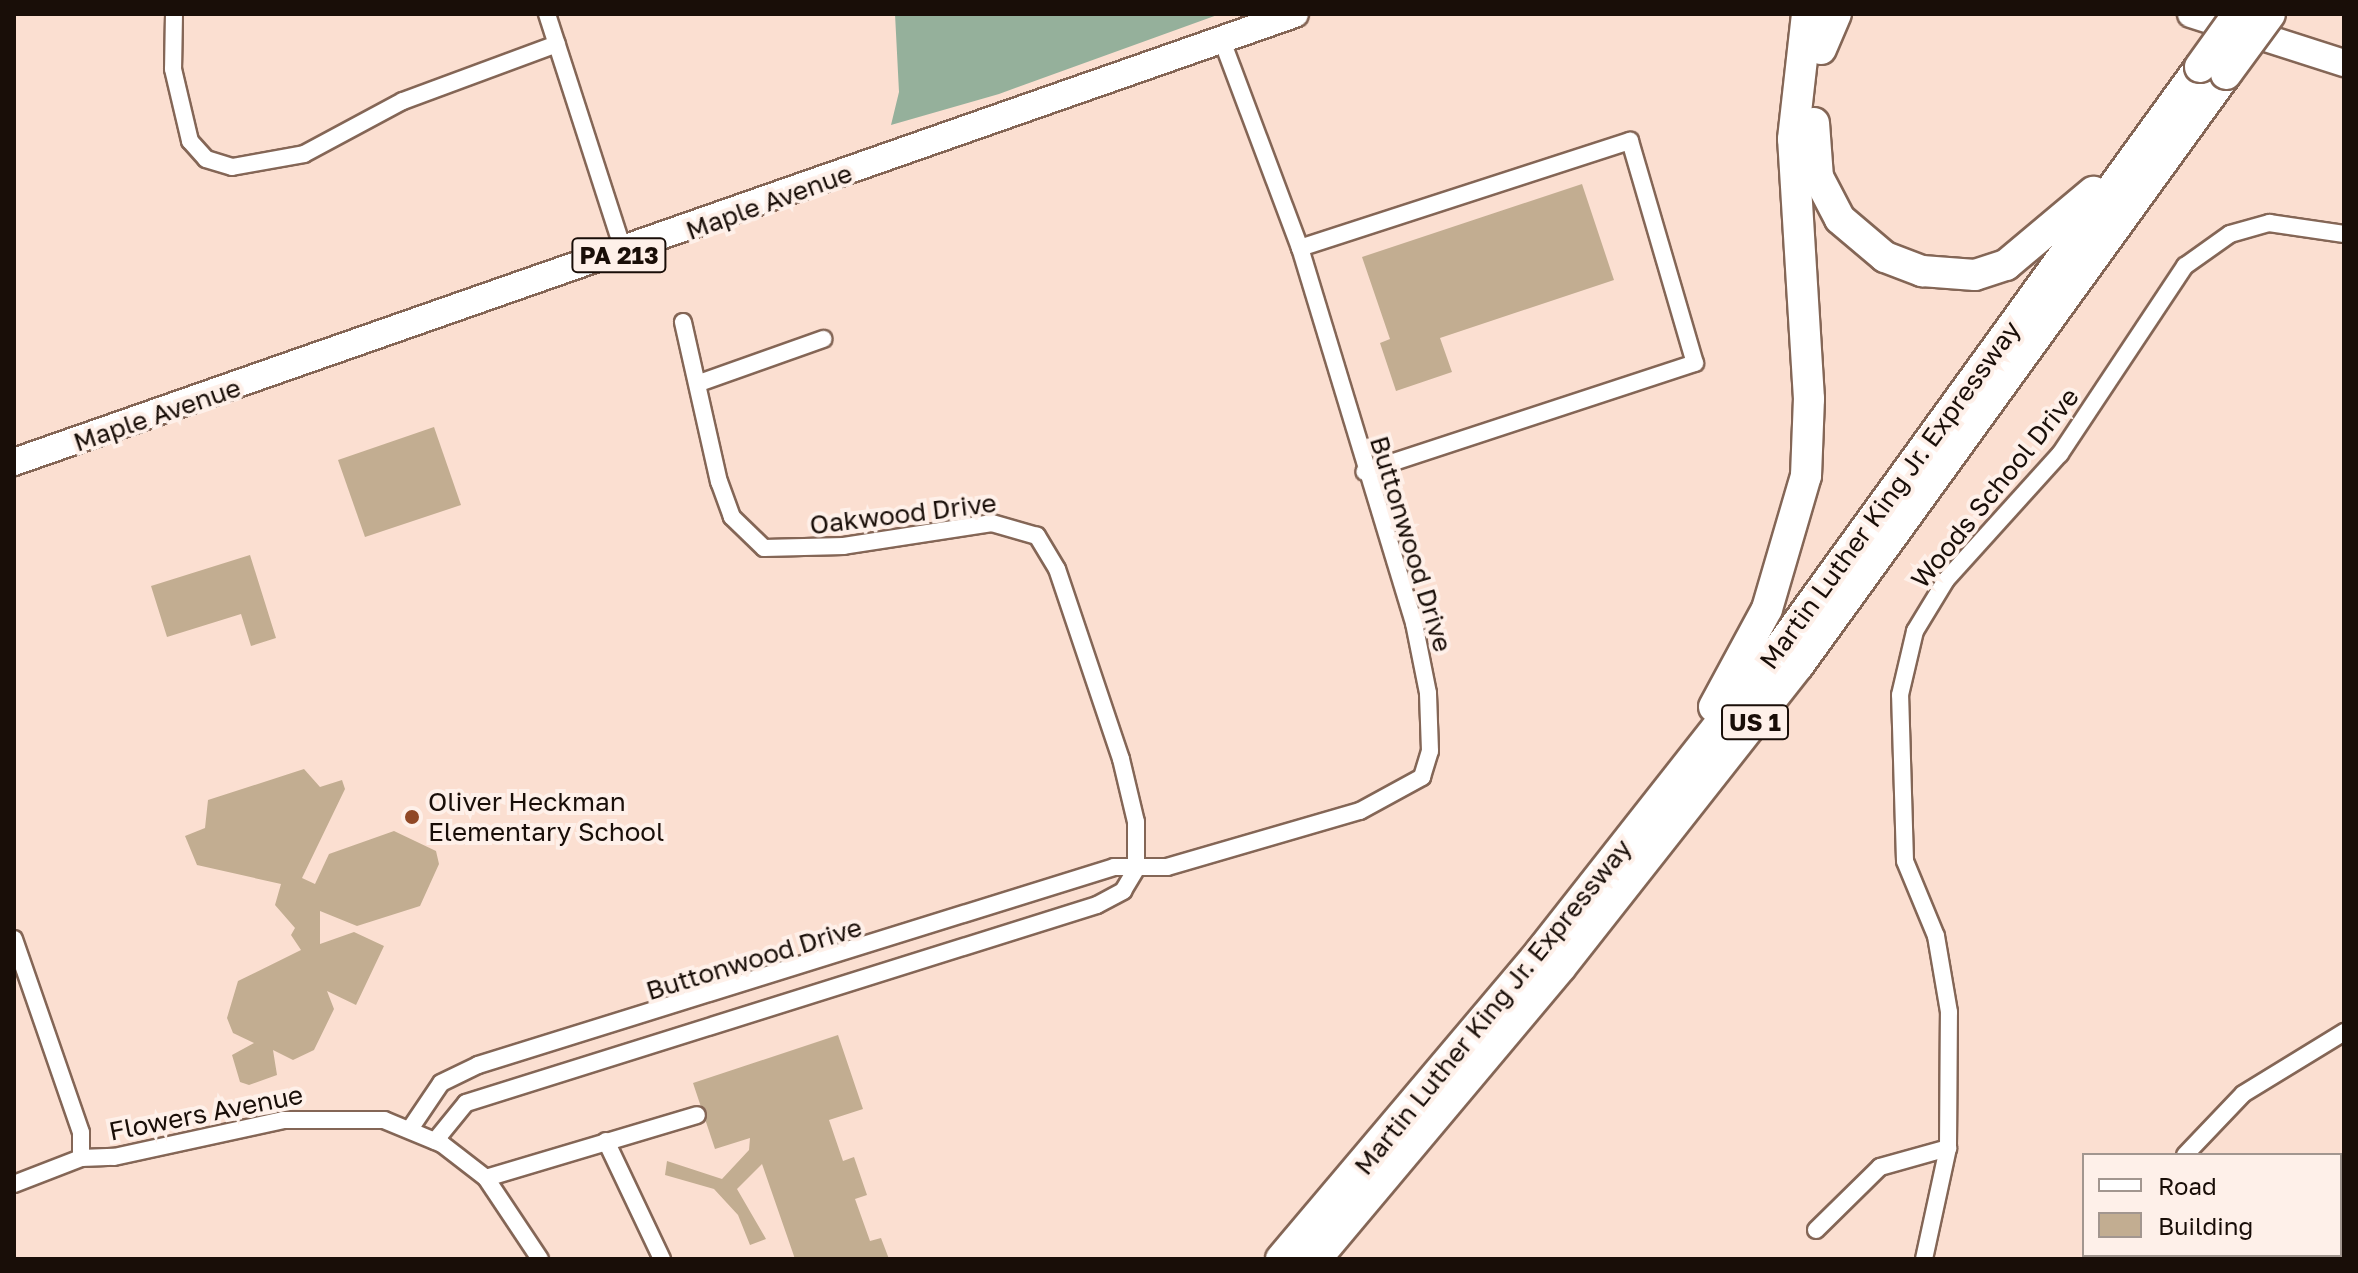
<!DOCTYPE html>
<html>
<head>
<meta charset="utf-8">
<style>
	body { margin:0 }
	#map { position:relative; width:2358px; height:1273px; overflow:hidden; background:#fbdfd1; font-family:"Golos Text",sans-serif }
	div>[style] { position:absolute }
	.forest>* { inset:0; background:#95b09b }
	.building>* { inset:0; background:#c2ad91 }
	.roads { filter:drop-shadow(2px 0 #846656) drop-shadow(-2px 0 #846656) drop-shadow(0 2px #846656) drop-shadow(0 -2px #846656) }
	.minor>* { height:16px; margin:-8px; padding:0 8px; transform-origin:8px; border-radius:8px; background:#fff }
	.primary>* { height:26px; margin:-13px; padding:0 13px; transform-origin:13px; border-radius:13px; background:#fff }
	.motorway>* { height:30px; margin:-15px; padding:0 15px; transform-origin:15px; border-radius:15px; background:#fff }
	.bridges { filter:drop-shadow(2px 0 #846656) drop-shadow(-2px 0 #846656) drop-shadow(0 2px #846656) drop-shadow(0 -2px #846656) }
	.motorway-bridge>* { height:30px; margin:-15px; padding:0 15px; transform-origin:15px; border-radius:15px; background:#fff }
	.dots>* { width:22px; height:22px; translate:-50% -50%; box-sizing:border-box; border:4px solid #fef0e9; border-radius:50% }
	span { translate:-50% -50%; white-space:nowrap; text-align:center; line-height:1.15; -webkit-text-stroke:8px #fef0e9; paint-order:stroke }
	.shield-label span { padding:2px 6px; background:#fef0e9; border:2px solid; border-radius:6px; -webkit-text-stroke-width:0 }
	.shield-label { font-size:24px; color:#190e08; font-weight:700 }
	.street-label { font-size:26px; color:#190e08 }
	.poi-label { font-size:26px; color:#190e08 }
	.left { translate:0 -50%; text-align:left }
	.frame { position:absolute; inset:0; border:16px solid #190e08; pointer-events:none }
	.legend { position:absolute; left:2082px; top:1153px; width:260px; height:104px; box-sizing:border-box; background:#fef0e9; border:2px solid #a2968f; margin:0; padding:10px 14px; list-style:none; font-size:24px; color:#190e08 }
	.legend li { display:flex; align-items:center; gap:16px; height:40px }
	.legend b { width:40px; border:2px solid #a2968f }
</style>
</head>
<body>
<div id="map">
	<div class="forest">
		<i style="clip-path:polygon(895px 14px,1220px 14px,999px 94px,891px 125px,899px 92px)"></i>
	</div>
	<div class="building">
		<i style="clip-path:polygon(1582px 184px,1614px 280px,1440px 338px,1452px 372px,1396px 391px,1380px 343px,1390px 339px,1362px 257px)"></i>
		<i style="clip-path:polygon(434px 427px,461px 505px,365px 537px,338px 460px)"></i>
		<i style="clip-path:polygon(250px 555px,276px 638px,251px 646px,241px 614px,167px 637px,151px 586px)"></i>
		<i style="clip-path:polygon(304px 769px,320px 787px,342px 780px,345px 789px,302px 878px,315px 884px,329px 854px,394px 831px,436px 851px,439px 864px,420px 906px,357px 926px,320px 911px,320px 944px,354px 932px,384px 946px,356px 1005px,327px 991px,334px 1009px,314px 1050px,293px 1060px,273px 1050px,277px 1075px,249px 1085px,240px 1082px,232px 1055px,254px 1043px,233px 1033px,227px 1018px,238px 981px,301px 950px,291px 935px,295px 928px,275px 905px,281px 884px,197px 865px,185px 836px,205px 828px,208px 800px)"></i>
		<i style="clip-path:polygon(838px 1035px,863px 1109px,829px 1120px,843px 1161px,854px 1157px,867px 1195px,855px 1199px,870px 1241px,881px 1238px,889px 1259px,795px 1259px,762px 1164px,737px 1189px,766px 1239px,750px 1245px,738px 1215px,714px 1189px,665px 1175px,667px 1161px,722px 1179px,749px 1150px,750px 1138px,715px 1149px,693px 1083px)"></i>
	</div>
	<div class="roads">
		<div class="minor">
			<i style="left:174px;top:14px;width:55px;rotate:91deg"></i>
			<i style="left:173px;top:69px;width:74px;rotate:76.7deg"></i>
			<i style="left:190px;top:141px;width:24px;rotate:48deg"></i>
			<i style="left:206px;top:159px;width:27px;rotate:17deg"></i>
			<i style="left:232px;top:167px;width:73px;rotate:-10.2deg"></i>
			<i style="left:304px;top:154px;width:112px;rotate:-28.2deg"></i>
			<i style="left:403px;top:101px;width:164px;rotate:-20.3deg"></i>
			<i style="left:547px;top:14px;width:251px;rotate:72.1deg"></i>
			<i style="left:1300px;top:248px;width:347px;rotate:-18deg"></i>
			<i style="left:1630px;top:141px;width:231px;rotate:73.7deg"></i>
			<i style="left:1695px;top:363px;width:348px;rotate:161.8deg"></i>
			<i style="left:699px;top:383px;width:132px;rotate:-19.5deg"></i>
			<i style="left:14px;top:939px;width:205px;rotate:70.9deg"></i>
			<i style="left:81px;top:1133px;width:25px;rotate:90deg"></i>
			<i style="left:410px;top:1129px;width:55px;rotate:-56deg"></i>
			<i style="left:441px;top:1083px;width:41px;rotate:-25.9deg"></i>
			<i style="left:478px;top:1065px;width:666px;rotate:-17.29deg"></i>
			<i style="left:1114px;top:867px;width:53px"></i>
			<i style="left:1167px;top:867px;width:201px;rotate:-16.2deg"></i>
			<i style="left:1360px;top:811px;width:71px;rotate:-28.7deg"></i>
			<i style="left:1422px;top:777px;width:27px;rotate:-73deg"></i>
			<i style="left:1430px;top:751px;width:58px;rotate:-92deg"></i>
			<i style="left:1428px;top:693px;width:71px;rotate:-101.3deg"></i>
			<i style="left:1414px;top:623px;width:392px;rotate:-106.9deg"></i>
			<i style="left:1300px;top:248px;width:222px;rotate:-110.6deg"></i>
			<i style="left:435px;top:1141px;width:49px;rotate:-50.8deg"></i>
			<i style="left:466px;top:1103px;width:661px;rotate:-17.42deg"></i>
			<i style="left:1097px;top:905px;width:30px;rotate:-28deg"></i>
			<i style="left:1123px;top:891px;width:26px;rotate:-59deg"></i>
			<i style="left:1136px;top:869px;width:47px;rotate:-90deg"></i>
			<i style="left:1136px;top:822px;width:65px;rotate:-103.4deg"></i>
			<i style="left:1121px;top:759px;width:200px;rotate:-108.6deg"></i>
			<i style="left:1057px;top:569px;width:39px;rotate:-121deg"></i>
			<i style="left:1037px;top:536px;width:47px;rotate:-163.9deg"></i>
			<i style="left:992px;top:523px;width:150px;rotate:171.2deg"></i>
			<i style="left:844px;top:546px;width:80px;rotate:178.6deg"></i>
			<i style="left:764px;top:548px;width:45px;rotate:-135.9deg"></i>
			<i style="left:732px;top:517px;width:37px;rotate:-110deg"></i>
			<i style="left:719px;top:482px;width:164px;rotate:-102.7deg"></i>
			<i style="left:606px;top:1141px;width:131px;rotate:64.6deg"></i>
			<i style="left:2185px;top:1155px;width:84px;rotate:-46.4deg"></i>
			<i style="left:2243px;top:1094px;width:119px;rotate:-31.5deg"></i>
			<i style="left:486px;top:1178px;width:220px;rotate:-16.6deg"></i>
			<i style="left:14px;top:1184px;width:72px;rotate:-21.2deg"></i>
			<i style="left:81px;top:1158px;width:33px;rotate:-2deg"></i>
			<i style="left:114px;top:1157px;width:173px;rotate:-12.3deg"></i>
			<i style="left:283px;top:1120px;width:101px"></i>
			<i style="left:384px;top:1120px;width:63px;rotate:22.5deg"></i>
			<i style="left:442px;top:1144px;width:56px;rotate:37.7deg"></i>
			<i style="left:486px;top:1178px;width:97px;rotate:56.3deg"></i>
			<i style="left:1816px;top:1230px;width:90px;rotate:-44.5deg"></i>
			<i style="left:1880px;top:1167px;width:71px;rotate:-15.6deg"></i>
			<i style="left:2189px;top:1255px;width:4px;rotate:76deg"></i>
			<i style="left:1924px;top:1259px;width:114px;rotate:-77.8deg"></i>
			<i style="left:1948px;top:1148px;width:136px;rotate:-89.6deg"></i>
			<i style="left:1949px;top:1012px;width:77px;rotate:-99.7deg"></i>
			<i style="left:1936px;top:936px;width:81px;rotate:-112.5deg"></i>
			<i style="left:1905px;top:861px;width:166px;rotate:-91.7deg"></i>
			<i style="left:1900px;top:695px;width:66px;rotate:-76.8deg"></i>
			<i style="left:1915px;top:631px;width:60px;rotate:-58.7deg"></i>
			<i style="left:1946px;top:580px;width:170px;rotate:-47.9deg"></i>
			<i style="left:2060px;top:454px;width:226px;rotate:-56.4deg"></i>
			<i style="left:2185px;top:266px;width:55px;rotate:-35.4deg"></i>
			<i style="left:2230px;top:234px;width:41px;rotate:-15.8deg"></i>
			<i style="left:2269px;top:223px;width:76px;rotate:8.3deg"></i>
		</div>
		<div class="primary">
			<i style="left:2191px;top:14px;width:161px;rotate:17.8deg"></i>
			<i style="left:14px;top:462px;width:1357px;rotate:-19.28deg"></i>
		</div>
		<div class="motorway">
			<i style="left:1821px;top:49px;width:38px;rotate:-67deg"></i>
			<i style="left:1814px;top:123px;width:54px;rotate:85.8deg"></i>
			<i style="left:1818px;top:177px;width:47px;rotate:62.4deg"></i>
			<i style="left:1840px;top:219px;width:59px;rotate:40.2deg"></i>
			<i style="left:1885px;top:257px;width:40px;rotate:21deg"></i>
			<i style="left:1922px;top:271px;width:53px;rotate:4.3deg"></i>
			<i style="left:1975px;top:275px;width:33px;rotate:-18deg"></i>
			<i style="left:2006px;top:265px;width:114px;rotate:-40deg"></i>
			<i style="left:1714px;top:707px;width:111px;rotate:-61.6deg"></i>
			<i style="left:1767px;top:609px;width:139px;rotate:-73.7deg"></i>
			<i style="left:1806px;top:476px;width:77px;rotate:-87.8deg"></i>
			<i style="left:1809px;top:399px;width:260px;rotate:-93.5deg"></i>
			<i style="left:1793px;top:139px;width:126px;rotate:-83.6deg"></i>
			<i style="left:1281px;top:1259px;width:403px;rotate:-49.8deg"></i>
			<i style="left:1541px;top:951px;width:383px;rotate:-51.8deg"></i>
			<i style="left:1778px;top:650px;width:720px;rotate:-54.1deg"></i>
			<i style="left:1316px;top:1259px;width:381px;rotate:-50deg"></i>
			<i style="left:1561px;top:967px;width:383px;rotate:-51.8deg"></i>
			<i style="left:1798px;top:666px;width:731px;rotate:-54.13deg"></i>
		</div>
	</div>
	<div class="bridges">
		<div class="motorway-bridge">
			<i style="left:2200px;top:67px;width:65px;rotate:-54.4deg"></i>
			<i style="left:2226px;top:74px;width:74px;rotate:-53.7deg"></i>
		</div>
	</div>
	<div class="dots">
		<i style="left:412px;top:817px;background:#904826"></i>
	</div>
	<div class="shield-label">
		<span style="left:619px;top:255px">PA 213</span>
		<span style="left:1755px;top:722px">US 1</span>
	</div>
	<div class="street-label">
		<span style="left:769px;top:202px;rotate:-20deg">Maple Avenue</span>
		<span style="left:157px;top:415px;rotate:-19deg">Maple Avenue</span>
		<span style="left:1995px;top:488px;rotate:-51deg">Woods School Drive</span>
		<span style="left:1890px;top:495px;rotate:-54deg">Martin Luther King Jr. Expressway</span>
		<span style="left:903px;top:514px;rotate:-7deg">Oakwood Drive</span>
		<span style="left:1411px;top:544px;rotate:73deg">Buttonwood Drive</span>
		<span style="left:754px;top:959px;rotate:-17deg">Buttonwood Drive</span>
		<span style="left:1493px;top:1007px;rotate:-51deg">Martin Luther King Jr. Expressway</span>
		<span style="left:206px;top:1113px;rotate:-11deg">Flowers Avenue</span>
	</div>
	<div class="poi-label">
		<span class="left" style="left:428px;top:817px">Oliver Heckman<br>Elementary School</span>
	</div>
	<div class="frame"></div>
	<ul class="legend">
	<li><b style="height:10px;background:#fff"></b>Road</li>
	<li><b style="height:22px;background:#c2ad91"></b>Building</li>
	</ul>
</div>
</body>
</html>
